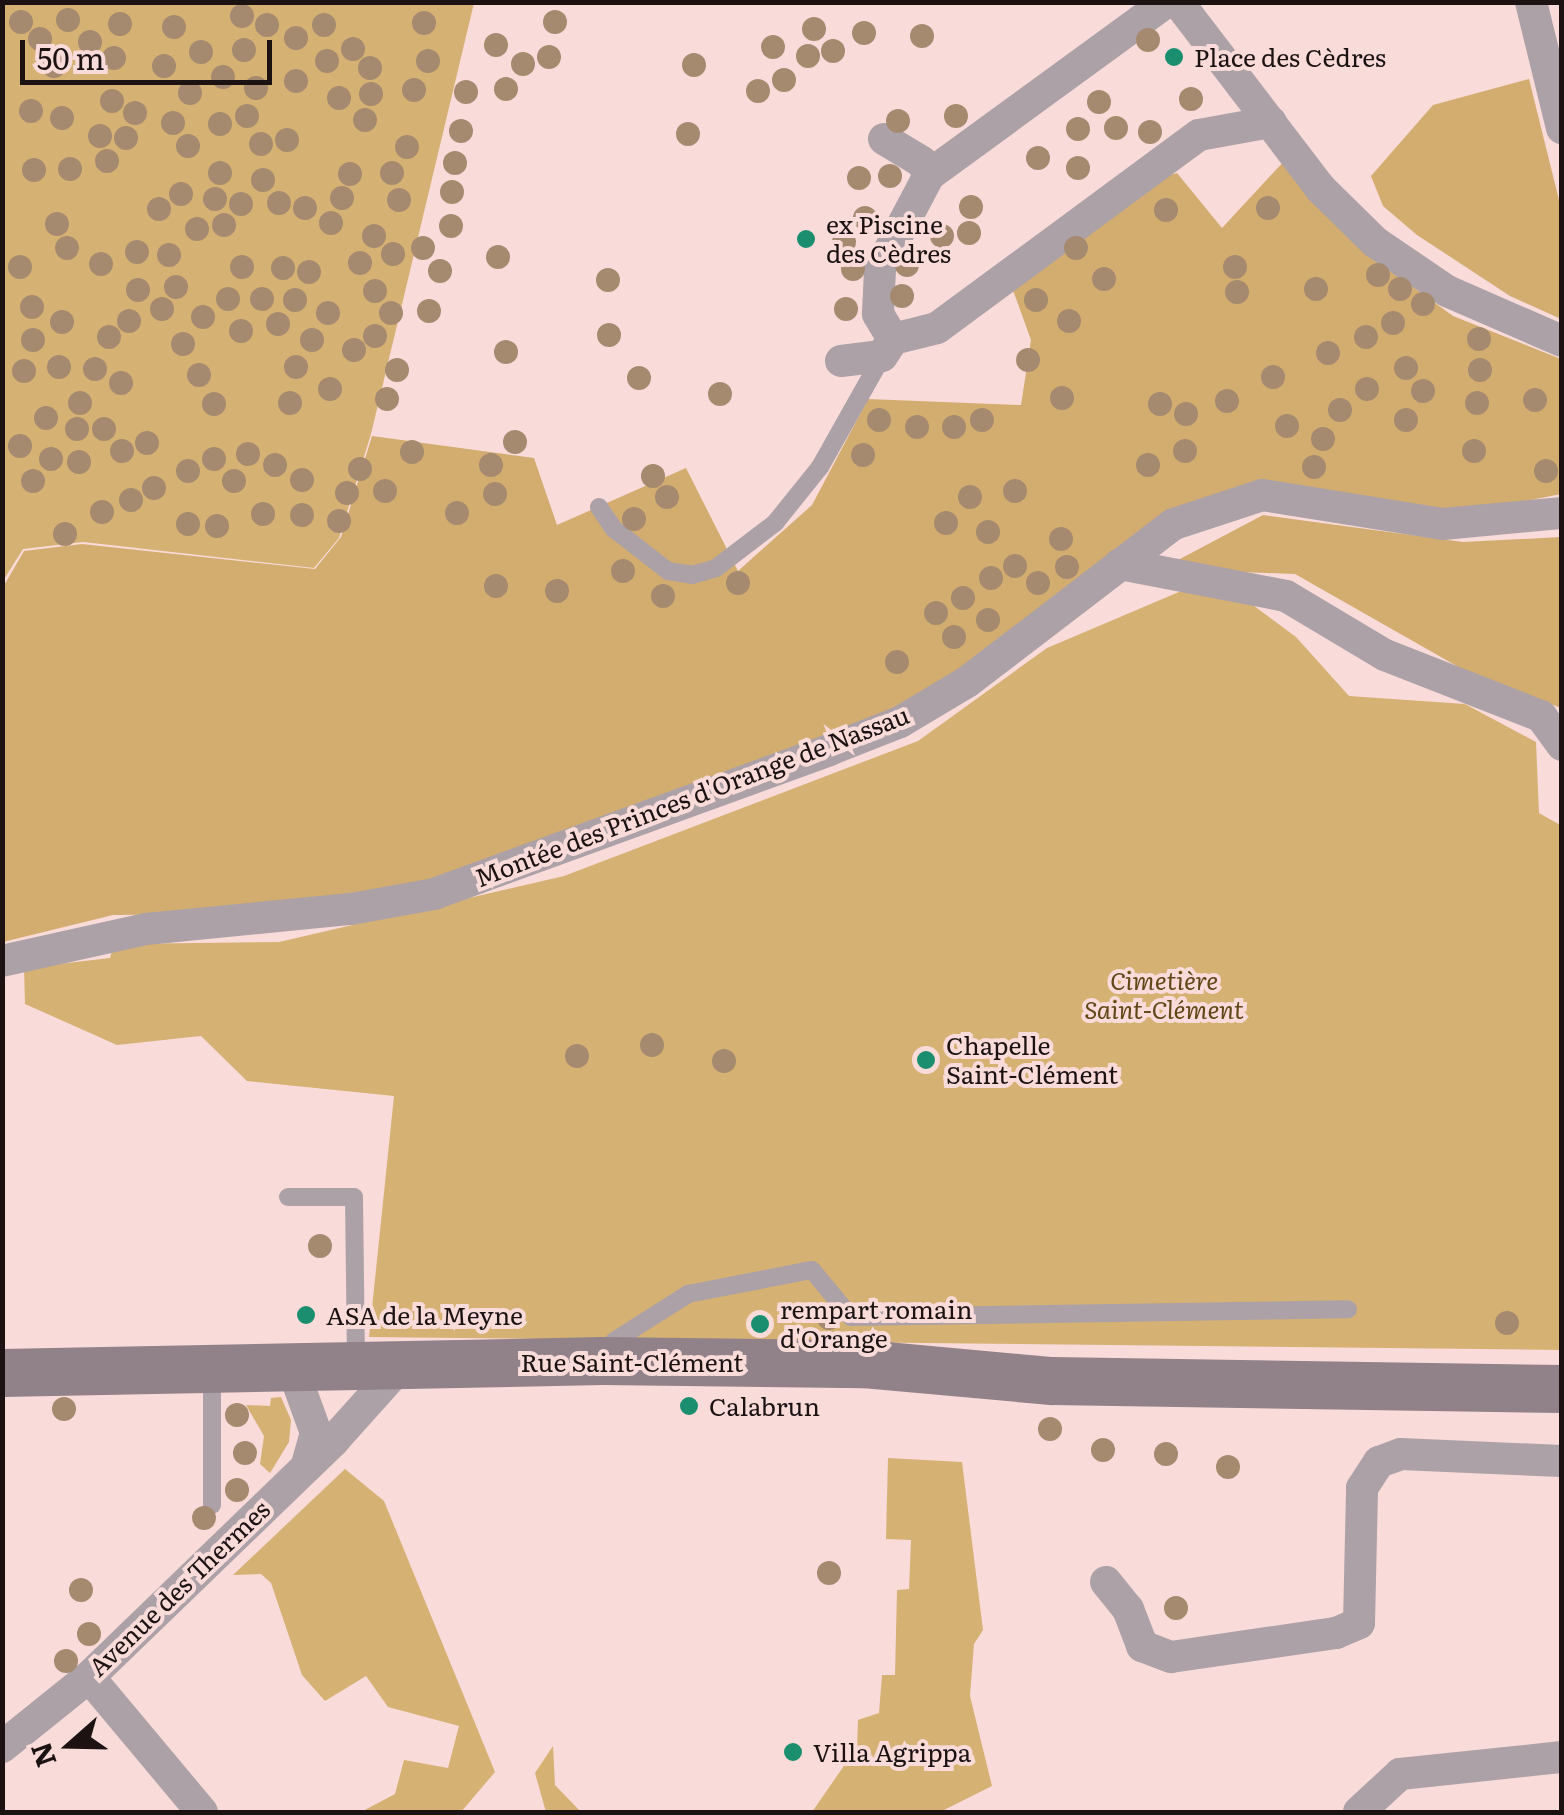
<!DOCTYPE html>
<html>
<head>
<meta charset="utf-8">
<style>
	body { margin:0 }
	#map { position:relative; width:1564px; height:1815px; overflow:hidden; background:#f9dbda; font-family:Literata,serif }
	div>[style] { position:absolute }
	.green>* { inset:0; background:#d6b174 }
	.forest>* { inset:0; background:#d3ad70 }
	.lane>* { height:18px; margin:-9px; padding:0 9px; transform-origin:9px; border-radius:9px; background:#aca1a6 }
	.street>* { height:32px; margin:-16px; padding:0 16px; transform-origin:16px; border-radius:16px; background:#aca1a6 }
	.secondary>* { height:48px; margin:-24px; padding:0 24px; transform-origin:24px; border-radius:24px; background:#918188 }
	.trees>* { width:24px; height:24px; margin:-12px; border-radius:50%; background:#a58a6f }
	.dots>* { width:28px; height:28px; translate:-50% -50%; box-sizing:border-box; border:5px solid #f9dbda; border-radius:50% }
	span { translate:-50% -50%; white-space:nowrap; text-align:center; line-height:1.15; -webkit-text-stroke:8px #f9dbda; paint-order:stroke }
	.poi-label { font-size:25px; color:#1c1212 }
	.left { translate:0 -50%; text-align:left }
	.street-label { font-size:25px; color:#1c1212 }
	.park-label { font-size:25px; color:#614717; font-style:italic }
	.frame { position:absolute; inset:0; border:5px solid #1c1212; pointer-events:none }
	.north { position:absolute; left:20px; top:1695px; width:100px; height:100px; -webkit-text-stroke:8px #f9dbda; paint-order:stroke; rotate:250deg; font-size:28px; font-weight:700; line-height:40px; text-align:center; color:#1c1212 }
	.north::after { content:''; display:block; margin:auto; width:35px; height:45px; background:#1c1212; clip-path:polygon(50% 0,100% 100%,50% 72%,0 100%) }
	.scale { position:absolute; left:20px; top:40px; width:252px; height:45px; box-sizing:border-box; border:5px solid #1c1212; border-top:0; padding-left:12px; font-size:30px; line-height:35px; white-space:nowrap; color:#1c1212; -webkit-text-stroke:8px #f9dbda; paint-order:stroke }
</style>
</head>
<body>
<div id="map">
	<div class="green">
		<i style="clip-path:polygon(3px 2px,474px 3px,371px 434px,339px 538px,314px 568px,83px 542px,23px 549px,3px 581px)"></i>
		<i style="clip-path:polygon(1186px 589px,1238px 594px,1296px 637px,1349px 696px,1465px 704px,1536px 742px,1539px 813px,1562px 826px,1561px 1350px,369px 1337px,394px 1096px,247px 1081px,201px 1036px,117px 1045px,25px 1004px,24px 968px,110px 958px,114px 944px,279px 942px,564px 876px,918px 741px,1047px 648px)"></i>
		<i style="clip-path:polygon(281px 1397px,291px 1420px,289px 1442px,270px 1473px,260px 1464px,264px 1436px,246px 1405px,270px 1406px,271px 1398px)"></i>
		<i style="clip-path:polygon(888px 1458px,962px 1462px,983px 1630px,974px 1644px,970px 1696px,992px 1786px,940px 1812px,812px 1812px,857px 1747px,858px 1720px,879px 1713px,882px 1675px,895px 1675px,897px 1590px,909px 1589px,911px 1540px,886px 1539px)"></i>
		<i style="clip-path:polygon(345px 1469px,384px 1501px,495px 1772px,461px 1812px,361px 1812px,395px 1794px,404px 1760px,448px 1768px,459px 1726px,388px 1707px,366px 1676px,325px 1701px,302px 1675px,271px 1583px,261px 1574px,233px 1575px)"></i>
		<i style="clip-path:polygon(553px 1746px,555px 1785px,581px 1812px,546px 1812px,535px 1773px)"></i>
	</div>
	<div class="forest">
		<i style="clip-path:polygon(1529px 79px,1561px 208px,1561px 319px,1510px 296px,1417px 235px,1383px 206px,1371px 176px,1433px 105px)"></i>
		<i style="clip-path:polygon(1285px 160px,1380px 263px,1453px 316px,1561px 359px,1561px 494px,1444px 518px,1262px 488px,961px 675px,824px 741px,428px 884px,234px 914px,113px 915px,3px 942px,3px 587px,24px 551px,82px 544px,315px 569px,341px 537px,372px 436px,534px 458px,557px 525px,686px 468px,738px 571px,812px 505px,868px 399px,1021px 405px,1031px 340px,1010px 282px,1141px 183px,1177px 173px,1222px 228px)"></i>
		<i style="clip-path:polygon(1263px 515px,1463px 542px,1561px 537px,1561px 708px,1462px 669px,1295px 574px,1161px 569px)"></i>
	</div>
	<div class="lane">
		<i style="left:599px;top:507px;width:27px;rotate:56deg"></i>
		<i style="left:614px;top:529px;width:68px;rotate:37.9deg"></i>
		<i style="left:668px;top:571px;width:24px;rotate:9deg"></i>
		<i style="left:692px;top:575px;width:25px;rotate:-16deg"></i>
		<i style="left:716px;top:568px;width:74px;rotate:-37.3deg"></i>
		<i style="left:775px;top:523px;width:72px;rotate:-51.2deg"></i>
		<i style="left:820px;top:467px;width:126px;rotate:-60.6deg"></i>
		<i style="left:288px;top:1197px;width:66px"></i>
		<i style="left:354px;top:1197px;width:165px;rotate:89.3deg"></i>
		<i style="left:614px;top:1341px;width:88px;rotate:-32.4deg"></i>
		<i style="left:688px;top:1294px;width:126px;rotate:-11deg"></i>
		<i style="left:812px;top:1270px;width:61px;rotate:50.3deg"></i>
		<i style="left:851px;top:1317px;width:497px;rotate:-0.9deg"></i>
		<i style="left:212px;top:1371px;width:134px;rotate:90deg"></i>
	</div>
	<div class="street">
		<i style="left:1178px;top:2px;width:234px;rotate:52.6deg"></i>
		<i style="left:1320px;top:188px;width:77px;rotate:44.5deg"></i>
		<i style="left:1375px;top:242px;width:87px;rotate:34.2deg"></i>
		<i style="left:1447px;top:291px;width:125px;rotate:23.5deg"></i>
		<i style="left:1531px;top:2px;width:130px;rotate:76.2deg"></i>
		<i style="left:884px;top:139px;width:44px;rotate:31.2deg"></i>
		<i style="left:922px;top:162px;width:15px;rotate:62deg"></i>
		<i style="left:893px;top:339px;width:29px;rotate:-121deg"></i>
		<i style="left:878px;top:314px;width:46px;rotate:-87.5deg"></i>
		<i style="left:880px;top:268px;width:105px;rotate:-62.2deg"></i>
		<i style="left:929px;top:175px;width:293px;rotate:-36.1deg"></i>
		<i style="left:841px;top:361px;width:41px;rotate:-7deg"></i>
		<i style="left:882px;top:356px;width:20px;rotate:-57deg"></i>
		<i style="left:893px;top:339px;width:45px;rotate:-14deg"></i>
		<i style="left:937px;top:328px;width:325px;rotate:-36.4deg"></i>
		<i style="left:1199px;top:135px;width:73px;rotate:-10.2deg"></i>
		<i style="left:1120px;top:564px;width:169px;rotate:10.9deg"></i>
		<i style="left:1286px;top:596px;width:115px;rotate:30.8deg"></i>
		<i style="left:1385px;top:655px;width:168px;rotate:21.4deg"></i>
		<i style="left:1541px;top:716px;width:36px;rotate:54deg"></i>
		<i style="left:2px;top:961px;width:148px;rotate:-12.5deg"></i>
		<i style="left:146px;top:929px;width:206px;rotate:-5.6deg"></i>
		<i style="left:351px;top:909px;width:84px;rotate:-10.2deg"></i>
		<i style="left:434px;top:894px;width:420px;rotate:-20deg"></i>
		<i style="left:829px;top:750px;width:76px;rotate:-21.5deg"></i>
		<i style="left:900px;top:722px;width:78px;rotate:-30.8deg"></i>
		<i style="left:967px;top:682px;width:260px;rotate:-37.4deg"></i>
		<i style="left:1174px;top:524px;width:93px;rotate:-18.2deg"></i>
		<i style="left:1262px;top:495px;width:183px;rotate:9.1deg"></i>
		<i style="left:1443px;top:524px;width:120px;rotate:-5.3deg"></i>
		<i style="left:292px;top:1367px;width:70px;rotate:70deg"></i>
		<i style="left:316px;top:1433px;width:32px;rotate:106deg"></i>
		<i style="left:1106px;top:1582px;width:35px;rotate:51deg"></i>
		<i style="left:1128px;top:1609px;width:40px;rotate:69deg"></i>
		<i style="left:1142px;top:1646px;width:31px;rotate:21deg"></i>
		<i style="left:1171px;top:1657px;width:167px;rotate:-8.3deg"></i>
		<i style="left:1336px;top:1633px;width:25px;rotate:-23deg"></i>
		<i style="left:1359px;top:1623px;width:135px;rotate:-88.7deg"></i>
		<i style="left:1362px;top:1488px;width:31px;rotate:-57deg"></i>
		<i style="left:1379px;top:1462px;width:23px;rotate:-20deg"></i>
		<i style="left:1401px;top:1454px;width:161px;rotate:2.5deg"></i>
		<i style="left:89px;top:1677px;width:176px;rotate:50.1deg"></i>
		<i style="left:2px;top:1747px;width:112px;rotate:-38.8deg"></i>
		<i style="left:89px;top:1677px;width:341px;rotate:-44deg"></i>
		<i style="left:334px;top:1440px;width:103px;rotate:-48.1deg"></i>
		<i style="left:1359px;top:1812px;width:56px;rotate:-42.8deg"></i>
		<i style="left:1400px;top:1774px;width:163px;rotate:-6deg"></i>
	</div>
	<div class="secondary">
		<i style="left:2px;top:1373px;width:601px;rotate:-1.14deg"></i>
		<i style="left:603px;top:1361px;width:261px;rotate:0.7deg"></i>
		<i style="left:864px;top:1364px;width:189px;rotate:5.2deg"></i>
		<i style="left:1052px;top:1381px;width:510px;rotate:0.9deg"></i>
	</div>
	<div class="trees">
		<i style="left:242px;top:16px"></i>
		<i style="left:68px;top:20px"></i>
		<i style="left:21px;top:22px"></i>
		<i style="left:555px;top:22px"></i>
		<i style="left:424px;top:23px"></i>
		<i style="left:120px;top:24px"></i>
		<i style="left:267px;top:25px"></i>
		<i style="left:324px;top:25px"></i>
		<i style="left:174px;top:27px"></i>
		<i style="left:814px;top:29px"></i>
		<i style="left:864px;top:33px"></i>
		<i style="left:922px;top:36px"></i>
		<i style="left:296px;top:38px"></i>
		<i style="left:40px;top:39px"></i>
		<i style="left:1148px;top:40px"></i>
		<i style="left:90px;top:42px"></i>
		<i style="left:496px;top:45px"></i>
		<i style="left:773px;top:47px"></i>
		<i style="left:353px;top:49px"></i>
		<i style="left:244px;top:50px"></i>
		<i style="left:833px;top:51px"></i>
		<i style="left:201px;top:52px"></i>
		<i style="left:808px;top:56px"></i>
		<i style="left:549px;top:57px"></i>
		<i style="left:114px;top:58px"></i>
		<i style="left:327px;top:61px"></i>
		<i style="left:428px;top:61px"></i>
		<i style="left:523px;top:64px"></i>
		<i style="left:694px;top:65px"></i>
		<i style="left:54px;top:66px"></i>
		<i style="left:164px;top:66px"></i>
		<i style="left:370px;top:68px"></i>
		<i style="left:223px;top:77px"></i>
		<i style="left:784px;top:80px"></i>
		<i style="left:296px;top:81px"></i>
		<i style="left:256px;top:88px"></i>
		<i style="left:506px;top:89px"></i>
		<i style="left:414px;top:90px"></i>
		<i style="left:758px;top:91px"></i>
		<i style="left:466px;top:92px"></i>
		<i style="left:190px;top:93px"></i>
		<i style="left:371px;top:94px"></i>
		<i style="left:339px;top:98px"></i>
		<i style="left:1191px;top:99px"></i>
		<i style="left:112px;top:101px"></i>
		<i style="left:1099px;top:102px"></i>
		<i style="left:31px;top:111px"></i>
		<i style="left:135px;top:113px"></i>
		<i style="left:247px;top:116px"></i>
		<i style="left:956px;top:116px"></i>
		<i style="left:62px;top:118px"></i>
		<i style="left:365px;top:120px"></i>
		<i style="left:898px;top:121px"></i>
		<i style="left:173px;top:123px"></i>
		<i style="left:220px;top:124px"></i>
		<i style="left:1116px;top:128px"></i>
		<i style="left:1078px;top:129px"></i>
		<i style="left:461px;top:131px"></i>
		<i style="left:1150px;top:132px"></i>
		<i style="left:688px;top:134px"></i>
		<i style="left:100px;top:136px"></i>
		<i style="left:126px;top:138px"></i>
		<i style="left:287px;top:140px"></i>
		<i style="left:261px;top:144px"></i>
		<i style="left:188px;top:146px"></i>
		<i style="left:407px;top:147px"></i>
		<i style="left:1038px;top:158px"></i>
		<i style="left:107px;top:161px"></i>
		<i style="left:455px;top:163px"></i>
		<i style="left:1078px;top:168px"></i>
		<i style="left:70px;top:169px"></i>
		<i style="left:34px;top:170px"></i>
		<i style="left:220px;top:173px"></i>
		<i style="left:392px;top:173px"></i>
		<i style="left:350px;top:174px"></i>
		<i style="left:890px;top:176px"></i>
		<i style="left:859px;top:178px"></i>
		<i style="left:263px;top:180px"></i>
		<i style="left:452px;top:192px"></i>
		<i style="left:181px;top:194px"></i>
		<i style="left:342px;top:198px"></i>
		<i style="left:215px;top:199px"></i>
		<i style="left:399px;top:200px"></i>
		<i style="left:279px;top:203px"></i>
		<i style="left:241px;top:204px"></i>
		<i style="left:971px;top:207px"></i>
		<i style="left:305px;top:208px"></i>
		<i style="left:1268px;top:208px"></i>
		<i style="left:159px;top:209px"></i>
		<i style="left:1166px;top:210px"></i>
		<i style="left:865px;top:218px"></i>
		<i style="left:331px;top:223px"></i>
		<i style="left:57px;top:224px"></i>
		<i style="left:224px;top:225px"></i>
		<i style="left:451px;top:226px"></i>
		<i style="left:197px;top:229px"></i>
		<i style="left:969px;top:233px"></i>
		<i style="left:374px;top:236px"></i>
		<i style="left:942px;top:236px"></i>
		<i style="left:844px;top:242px"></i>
		<i style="left:67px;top:248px"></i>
		<i style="left:423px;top:248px"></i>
		<i style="left:1076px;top:248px"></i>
		<i style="left:137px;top:252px"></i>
		<i style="left:393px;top:254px"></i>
		<i style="left:169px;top:255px"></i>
		<i style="left:498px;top:257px"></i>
		<i style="left:360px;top:263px"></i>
		<i style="left:101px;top:264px"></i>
		<i style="left:907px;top:265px"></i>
		<i style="left:20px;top:267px"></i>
		<i style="left:242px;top:267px"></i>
		<i style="left:1235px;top:267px"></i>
		<i style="left:283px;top:268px"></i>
		<i style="left:853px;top:269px"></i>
		<i style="left:440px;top:271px"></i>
		<i style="left:309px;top:272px"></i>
		<i style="left:1378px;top:275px"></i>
		<i style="left:1104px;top:279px"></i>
		<i style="left:608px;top:280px"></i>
		<i style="left:176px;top:287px"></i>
		<i style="left:1316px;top:289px"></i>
		<i style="left:1400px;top:289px"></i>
		<i style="left:138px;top:290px"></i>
		<i style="left:375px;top:291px"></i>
		<i style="left:1237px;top:292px"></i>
		<i style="left:902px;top:296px"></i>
		<i style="left:228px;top:299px"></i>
		<i style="left:262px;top:299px"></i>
		<i style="left:295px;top:300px"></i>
		<i style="left:1036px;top:300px"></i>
		<i style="left:1423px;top:304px"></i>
		<i style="left:32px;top:307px"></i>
		<i style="left:162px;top:309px"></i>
		<i style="left:846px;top:309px"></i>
		<i style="left:429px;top:311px"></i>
		<i style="left:328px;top:313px"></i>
		<i style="left:391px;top:313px"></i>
		<i style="left:203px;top:317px"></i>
		<i style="left:129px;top:321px"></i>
		<i style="left:1069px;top:321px"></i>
		<i style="left:62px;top:322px"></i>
		<i style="left:1393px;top:323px"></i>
		<i style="left:278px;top:324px"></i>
		<i style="left:241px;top:331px"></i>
		<i style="left:609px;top:335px"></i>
		<i style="left:375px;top:336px"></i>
		<i style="left:109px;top:337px"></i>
		<i style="left:1366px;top:337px"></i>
		<i style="left:1479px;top:339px"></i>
		<i style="left:33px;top:340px"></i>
		<i style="left:312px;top:340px"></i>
		<i style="left:183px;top:344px"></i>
		<i style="left:354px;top:350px"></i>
		<i style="left:506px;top:352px"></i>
		<i style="left:1328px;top:353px"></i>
		<i style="left:1028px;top:360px"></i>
		<i style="left:59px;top:367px"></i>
		<i style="left:296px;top:367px"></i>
		<i style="left:1406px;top:368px"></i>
		<i style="left:95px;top:369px"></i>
		<i style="left:397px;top:370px"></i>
		<i style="left:1480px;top:370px"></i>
		<i style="left:24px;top:371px"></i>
		<i style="left:199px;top:375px"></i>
		<i style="left:1273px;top:377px"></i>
		<i style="left:639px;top:378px"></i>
		<i style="left:121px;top:383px"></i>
		<i style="left:330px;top:389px"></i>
		<i style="left:1367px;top:389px"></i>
		<i style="left:1423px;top:391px"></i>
		<i style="left:720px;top:394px"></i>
		<i style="left:1062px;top:398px"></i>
		<i style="left:387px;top:399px"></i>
		<i style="left:1535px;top:400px"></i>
		<i style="left:1227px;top:401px"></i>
		<i style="left:80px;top:403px"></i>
		<i style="left:290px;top:403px"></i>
		<i style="left:1477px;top:403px"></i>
		<i style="left:214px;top:404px"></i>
		<i style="left:1160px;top:404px"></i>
		<i style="left:1340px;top:410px"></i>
		<i style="left:1186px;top:414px"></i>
		<i style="left:46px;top:418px"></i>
		<i style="left:879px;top:420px"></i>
		<i style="left:982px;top:420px"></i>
		<i style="left:1406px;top:420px"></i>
		<i style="left:1287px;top:426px"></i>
		<i style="left:917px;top:427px"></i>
		<i style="left:954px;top:427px"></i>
		<i style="left:77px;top:429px"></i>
		<i style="left:104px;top:429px"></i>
		<i style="left:1323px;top:439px"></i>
		<i style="left:515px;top:442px"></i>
		<i style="left:147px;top:443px"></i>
		<i style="left:20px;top:446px"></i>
		<i style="left:122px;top:451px"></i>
		<i style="left:1185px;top:451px"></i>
		<i style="left:1474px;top:451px"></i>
		<i style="left:412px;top:452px"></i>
		<i style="left:248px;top:454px"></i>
		<i style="left:863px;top:455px"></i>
		<i style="left:51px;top:459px"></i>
		<i style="left:214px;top:459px"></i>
		<i style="left:79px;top:462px"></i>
		<i style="left:275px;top:465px"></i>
		<i style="left:491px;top:465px"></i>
		<i style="left:1148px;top:465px"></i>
		<i style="left:1314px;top:467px"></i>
		<i style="left:360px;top:469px"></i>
		<i style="left:188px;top:471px"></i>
		<i style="left:1546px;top:471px"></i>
		<i style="left:653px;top:476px"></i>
		<i style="left:302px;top:480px"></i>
		<i style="left:33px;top:481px"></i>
		<i style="left:234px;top:481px"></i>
		<i style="left:154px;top:488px"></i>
		<i style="left:385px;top:491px"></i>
		<i style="left:1015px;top:491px"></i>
		<i style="left:347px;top:493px"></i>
		<i style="left:495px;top:494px"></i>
		<i style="left:667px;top:497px"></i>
		<i style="left:970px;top:497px"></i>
		<i style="left:131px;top:500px"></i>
		<i style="left:102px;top:512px"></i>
		<i style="left:457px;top:513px"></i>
		<i style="left:263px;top:514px"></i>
		<i style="left:302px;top:515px"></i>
		<i style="left:634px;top:519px"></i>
		<i style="left:339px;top:521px"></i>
		<i style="left:946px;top:523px"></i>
		<i style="left:188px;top:524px"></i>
		<i style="left:217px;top:526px"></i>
		<i style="left:988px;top:532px"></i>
		<i style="left:65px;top:534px"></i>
		<i style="left:1061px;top:539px"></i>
		<i style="left:1015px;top:566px"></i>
		<i style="left:1067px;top:567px"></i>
		<i style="left:623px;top:571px"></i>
		<i style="left:991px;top:578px"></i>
		<i style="left:738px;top:583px"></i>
		<i style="left:1038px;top:583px"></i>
		<i style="left:496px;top:586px"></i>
		<i style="left:557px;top:591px"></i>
		<i style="left:663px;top:596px"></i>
		<i style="left:963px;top:598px"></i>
		<i style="left:936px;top:613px"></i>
		<i style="left:988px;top:620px"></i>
		<i style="left:954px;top:637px"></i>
		<i style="left:897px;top:662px"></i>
		<i style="left:652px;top:1045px"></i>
		<i style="left:577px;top:1056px"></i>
		<i style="left:724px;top:1061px"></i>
		<i style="left:320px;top:1246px"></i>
		<i style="left:829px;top:1318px"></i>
		<i style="left:1507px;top:1323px"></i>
		<i style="left:64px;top:1409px"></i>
		<i style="left:237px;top:1415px"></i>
		<i style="left:1050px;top:1429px"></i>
		<i style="left:1103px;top:1450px"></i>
		<i style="left:245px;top:1453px"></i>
		<i style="left:1166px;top:1454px"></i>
		<i style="left:1228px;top:1467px"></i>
		<i style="left:237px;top:1490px"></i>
		<i style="left:204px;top:1518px"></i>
		<i style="left:829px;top:1573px"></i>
		<i style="left:81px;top:1590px"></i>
		<i style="left:1176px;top:1608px"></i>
		<i style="left:89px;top:1634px"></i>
		<i style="left:66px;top:1661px"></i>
	</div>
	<div class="dots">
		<i style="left:1174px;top:57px;background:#1b8e6f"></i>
		<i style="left:806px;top:239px;background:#1b8e6f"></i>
		<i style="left:926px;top:1060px;background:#1b8e6f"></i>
		<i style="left:306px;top:1315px;background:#1b8e6f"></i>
		<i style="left:760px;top:1324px;background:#1b8e6f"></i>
		<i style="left:689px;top:1406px;background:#1b8e6f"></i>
		<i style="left:793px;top:1752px;background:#1b8e6f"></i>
	</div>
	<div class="poi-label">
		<span class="left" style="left:1194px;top:57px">Place des Cèdres</span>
		<span class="left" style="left:826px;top:239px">ex Piscine<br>des Cèdres</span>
		<span class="left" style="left:946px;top:1060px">Chapelle<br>Saint-Clément</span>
		<span class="left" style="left:780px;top:1324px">rempart romain<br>d'Orange</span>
		<span class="left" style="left:326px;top:1315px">ASA de la Meyne</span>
		<span class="left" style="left:709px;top:1406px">Calabrun</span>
		<span class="left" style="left:813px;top:1752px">Villa Agrippa</span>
	</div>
	<div class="street-label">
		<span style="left:692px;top:796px;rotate:-21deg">Montée des Princes d'Orange de Nassau</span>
		<span style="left:632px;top:1362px">Rue Saint-Clément</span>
		<span style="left:179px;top:1588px;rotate:-44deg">Avenue des Thermes</span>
	</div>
	<div class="park-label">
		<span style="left:1164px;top:995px">Cimetière<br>Saint-Clément</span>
	</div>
	<div class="frame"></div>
	<div class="north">N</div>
	<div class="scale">50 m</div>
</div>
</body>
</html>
